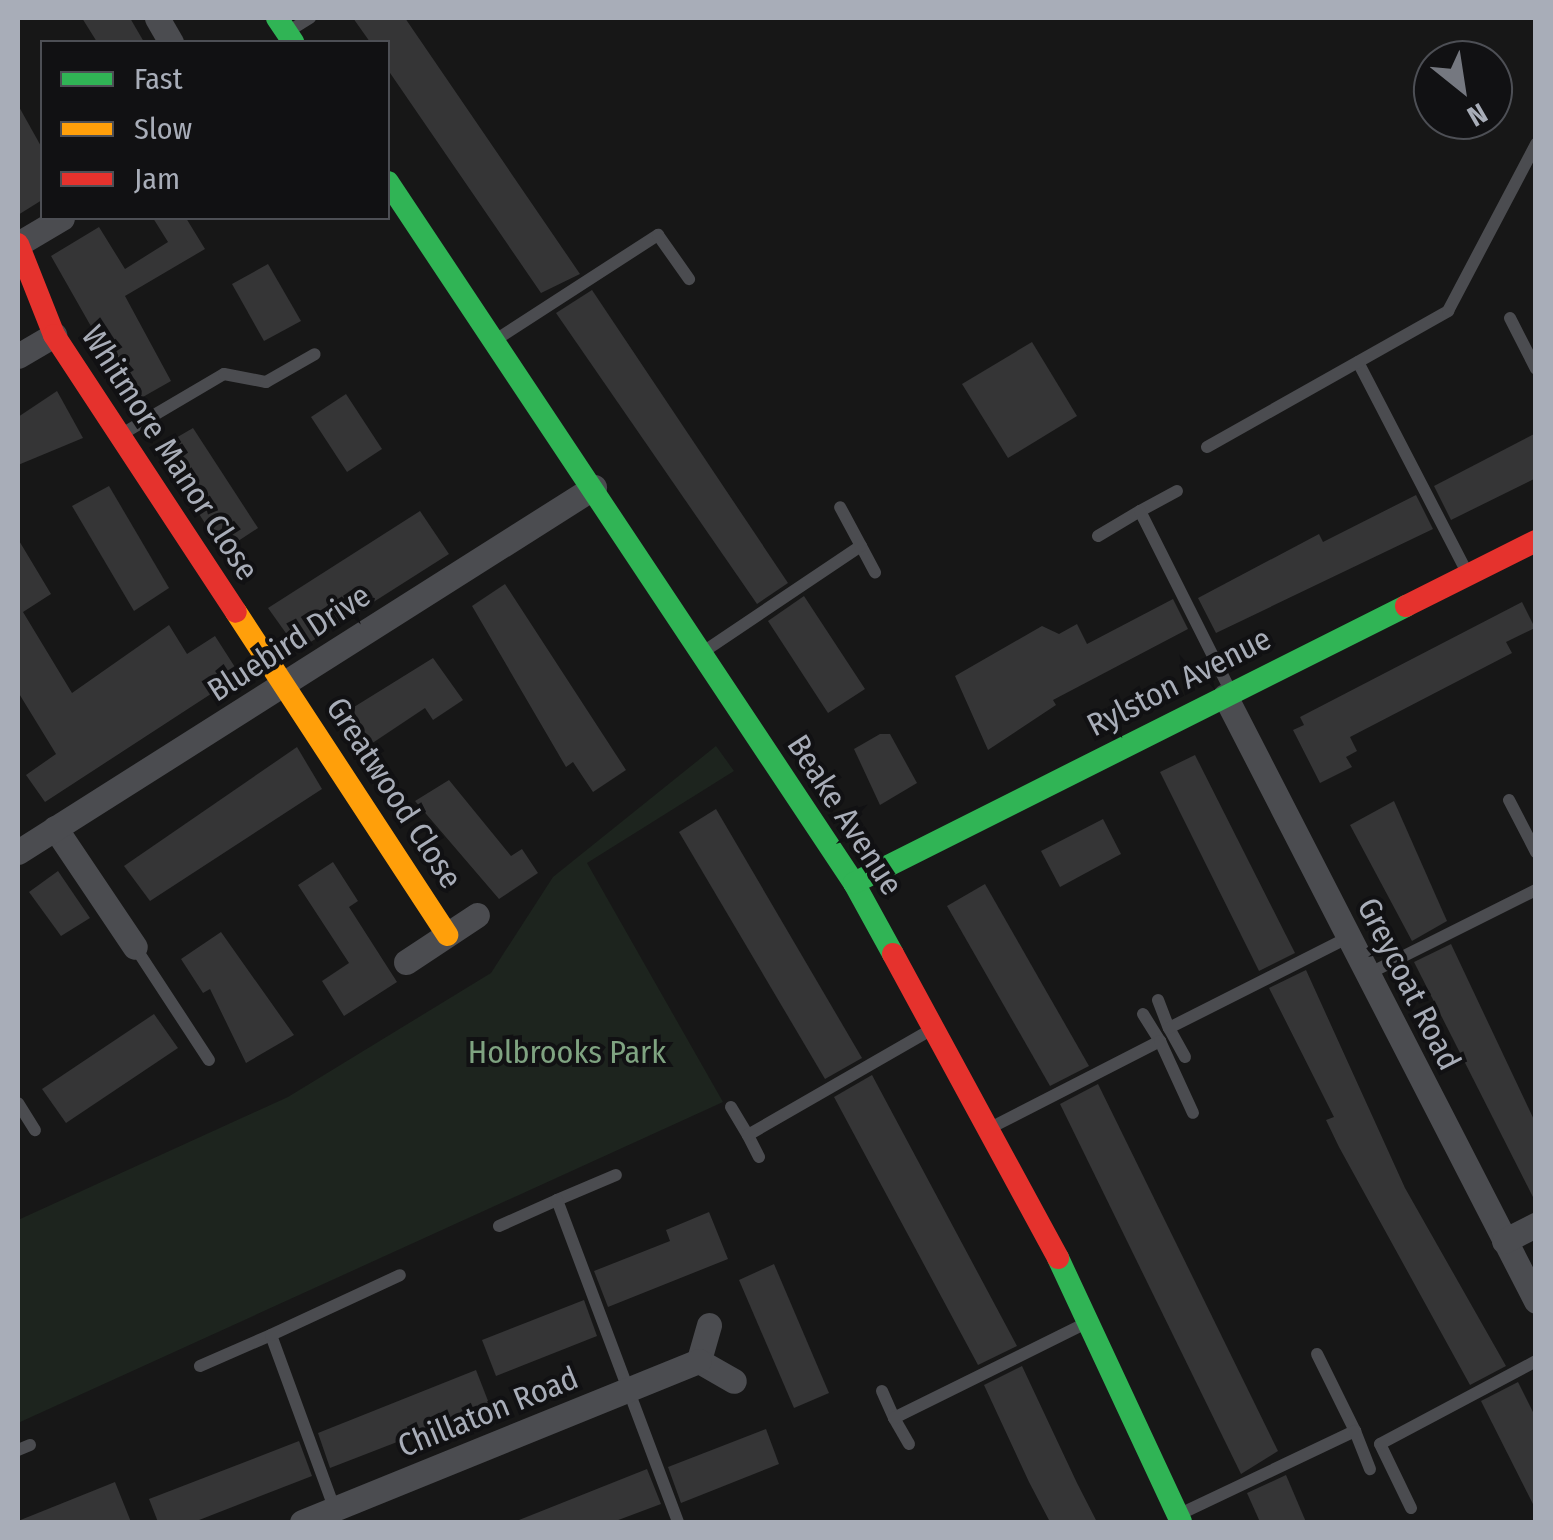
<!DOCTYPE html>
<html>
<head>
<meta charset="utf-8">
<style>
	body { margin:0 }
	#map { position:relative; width:1553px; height:1540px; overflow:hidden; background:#171717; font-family:"Fira Sans Condensed",sans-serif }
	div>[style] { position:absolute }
	.green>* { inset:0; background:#1d241e }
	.building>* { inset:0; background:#353536 }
	.lane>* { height:12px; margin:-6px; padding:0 6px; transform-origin:6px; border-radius:6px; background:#4b4c50 }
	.street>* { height:25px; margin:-12.5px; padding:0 12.5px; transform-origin:12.5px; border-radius:12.5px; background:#4b4c50 }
	.fast>* { height:22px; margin:-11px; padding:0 11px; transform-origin:11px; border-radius:11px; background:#30b455 }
	.slow>* { height:22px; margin:-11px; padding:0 11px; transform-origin:11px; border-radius:11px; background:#ff9f0a }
	.jam>* { height:22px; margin:-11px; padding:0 11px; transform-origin:11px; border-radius:11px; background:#e5322d }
	span { translate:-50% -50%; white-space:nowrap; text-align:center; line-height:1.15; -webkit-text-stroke:8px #111113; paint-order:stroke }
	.street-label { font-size:32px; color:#a8adb8 }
	.park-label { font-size:32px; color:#7fa381 }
	.frame { position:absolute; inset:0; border:20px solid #a8adb8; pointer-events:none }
	.legend { position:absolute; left:40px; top:40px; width:350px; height:180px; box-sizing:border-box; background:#111113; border:2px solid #4d4f55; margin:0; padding:12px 18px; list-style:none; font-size:30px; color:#a8adb8 }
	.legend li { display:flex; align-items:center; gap:20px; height:50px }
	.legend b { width:50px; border:2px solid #4d4f55 }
	.north { position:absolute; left:1413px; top:40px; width:100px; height:100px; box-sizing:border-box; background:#111113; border:2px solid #4d4f55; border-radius:50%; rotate:150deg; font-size:28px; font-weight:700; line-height:40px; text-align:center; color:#a8adb8 }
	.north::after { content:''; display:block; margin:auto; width:35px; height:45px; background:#757880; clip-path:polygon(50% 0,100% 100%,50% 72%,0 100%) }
</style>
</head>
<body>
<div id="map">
	<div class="green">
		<i style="clip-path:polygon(716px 746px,734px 771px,587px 863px,723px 1102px,18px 1423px,18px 1220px,288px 1097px,491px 973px,553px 877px)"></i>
	</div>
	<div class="building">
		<i style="clip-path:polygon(82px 18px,130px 18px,144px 42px,97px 42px)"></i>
		<i style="clip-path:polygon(353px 18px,405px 18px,580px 274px,541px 293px,388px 70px,388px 42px,370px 42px)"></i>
		<i style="clip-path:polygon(18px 105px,42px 148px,42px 200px,18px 215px)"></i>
		<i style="clip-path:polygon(153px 218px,186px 218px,205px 249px,125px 296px,171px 381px,134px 402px,51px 256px,99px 227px,125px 269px,168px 242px)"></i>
		<i style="clip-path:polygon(268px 264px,301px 321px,264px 341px,232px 284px)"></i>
		<i style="clip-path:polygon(592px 290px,788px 583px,757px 604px,556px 313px)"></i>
		<i style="clip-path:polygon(1032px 342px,1077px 416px,1008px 458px,962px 384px)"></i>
		<i style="clip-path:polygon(57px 391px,83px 438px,18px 465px,18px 417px)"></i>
		<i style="clip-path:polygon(346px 394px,382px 449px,347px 472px,311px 417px)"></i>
		<i style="clip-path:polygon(193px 428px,258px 528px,223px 551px,157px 449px)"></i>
		<i style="clip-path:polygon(1536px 433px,1536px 478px,1451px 520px,1434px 486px)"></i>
		<i style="clip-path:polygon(109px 486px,169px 588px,134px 611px,72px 506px)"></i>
		<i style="clip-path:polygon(1416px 495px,1433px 529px,1216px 633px,1198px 598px,1319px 534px,1323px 542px)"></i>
		<i style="clip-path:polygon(420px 511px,449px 554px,298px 650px,268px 608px)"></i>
		<i style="clip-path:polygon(18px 539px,51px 594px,23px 612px,72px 693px,169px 625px,187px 654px,215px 636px,240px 675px,45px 802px,26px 775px,56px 754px,18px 692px)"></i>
		<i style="clip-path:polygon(505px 584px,626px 770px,593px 792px,573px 762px,566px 767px,472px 606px)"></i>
		<i style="clip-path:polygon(804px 596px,865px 689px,828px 713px,768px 621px)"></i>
		<i style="clip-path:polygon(1173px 599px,1188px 629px,1053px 700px,1056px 705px,988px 750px,955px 676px,1042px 626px,1059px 634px,1077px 624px,1087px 644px)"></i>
		<i style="clip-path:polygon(1522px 602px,1535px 628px,1506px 642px,1512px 653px,1350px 737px,1357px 751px,1346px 757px,1352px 767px,1320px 783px,1293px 730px,1304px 725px,1300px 717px)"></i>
		<i style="clip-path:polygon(433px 658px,463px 700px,433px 720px,425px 708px,356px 754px,333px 720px)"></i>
		<i style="clip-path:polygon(880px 734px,890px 734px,917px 783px,880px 805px,854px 749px)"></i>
		<i style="clip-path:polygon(297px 747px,322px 789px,150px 901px,124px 866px)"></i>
		<i style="clip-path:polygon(1195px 755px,1295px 953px,1259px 971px,1160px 772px)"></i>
		<i style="clip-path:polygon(449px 780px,511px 856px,522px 849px,538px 873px,499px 899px,415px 801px)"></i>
		<i style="clip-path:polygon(1394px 801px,1447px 921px,1412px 941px,1350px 825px)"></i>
		<i style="clip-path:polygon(716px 809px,862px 1058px,825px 1079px,679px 832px)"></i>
		<i style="clip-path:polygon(1103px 819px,1121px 854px,1060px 887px,1041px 851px)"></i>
		<i style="clip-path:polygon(333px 862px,358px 901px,349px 907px,397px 982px,344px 1016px,322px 981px,349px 963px,298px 885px)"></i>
		<i style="clip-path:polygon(58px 871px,90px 918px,61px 936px,29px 892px)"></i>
		<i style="clip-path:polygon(985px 884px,1089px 1066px,1050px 1086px,947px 906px)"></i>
		<i style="clip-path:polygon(221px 932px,294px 1035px,246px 1063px,210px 989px,203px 993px,181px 959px)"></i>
		<i style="clip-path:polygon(1451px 944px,1536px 1124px,1536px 1203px,1414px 962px)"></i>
		<i style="clip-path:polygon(1306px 970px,1405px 1188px,1506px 1366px,1470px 1385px,1339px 1147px,1326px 1120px,1334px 1117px,1269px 988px)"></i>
		<i style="clip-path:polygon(154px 1014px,178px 1048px,66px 1123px,42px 1089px)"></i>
		<i style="clip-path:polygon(872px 1075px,1017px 1346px,978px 1365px,834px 1097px)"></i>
		<i style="clip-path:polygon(1098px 1084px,1278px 1451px,1241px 1474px,1060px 1104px)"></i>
		<i style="clip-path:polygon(709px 1212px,728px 1259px,608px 1307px,594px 1271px,670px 1241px,666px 1230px)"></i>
		<i style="clip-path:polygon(774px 1264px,829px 1393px,794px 1408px,739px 1280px)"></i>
		<i style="clip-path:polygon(584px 1300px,597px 1336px,496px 1376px,482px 1340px)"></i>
		<i style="clip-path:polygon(1022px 1366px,1077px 1483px,1097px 1522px,1050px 1522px,1029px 1482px,984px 1385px)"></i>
		<i style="clip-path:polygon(476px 1370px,490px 1406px,330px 1468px,318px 1433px)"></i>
		<i style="clip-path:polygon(1518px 1382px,1536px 1418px,1536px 1510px,1481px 1401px)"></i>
		<i style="clip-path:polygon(766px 1429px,779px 1464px,681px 1503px,668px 1467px)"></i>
		<i style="clip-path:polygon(299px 1441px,312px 1476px,194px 1522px,158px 1522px,149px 1499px)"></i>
		<i style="clip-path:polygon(647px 1469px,661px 1504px,613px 1522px,514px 1522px)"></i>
		<i style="clip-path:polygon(1286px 1475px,1306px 1522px,1260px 1522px,1247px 1493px)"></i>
		<i style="clip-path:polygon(115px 1482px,131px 1522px,18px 1522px,18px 1521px)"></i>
	</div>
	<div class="lane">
		<i style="left:289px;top:31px;width:25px;rotate:-32deg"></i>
		<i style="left:1510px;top:318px;width:57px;rotate:63deg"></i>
		<i style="left:497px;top:339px;width:192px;rotate:-32.9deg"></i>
		<i style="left:658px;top:235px;width:54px;rotate:54.8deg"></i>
		<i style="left:1358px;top:362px;width:237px;rotate:62.6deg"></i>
		<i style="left:122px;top:434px;width:118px;rotate:-30.5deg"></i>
		<i style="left:224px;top:374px;width:43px;rotate:10.8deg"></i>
		<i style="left:266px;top:382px;width:56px;rotate:-29.7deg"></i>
		<i style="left:1207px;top:447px;width:277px;rotate:-29.4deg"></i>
		<i style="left:1448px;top:311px;width:189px;rotate:-62.2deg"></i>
		<i style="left:1140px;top:511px;width:42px;rotate:-28.4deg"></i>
		<i style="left:1098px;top:536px;width:49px;rotate:-30.8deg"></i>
		<i style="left:1140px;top:511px;width:200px;rotate:63.3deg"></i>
		<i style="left:861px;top:546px;width:30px;rotate:62deg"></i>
		<i style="left:703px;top:652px;width:190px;rotate:-33.9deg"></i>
		<i style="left:861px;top:546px;width:44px;rotate:-118.3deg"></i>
		<i style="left:1509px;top:800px;width:59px;rotate:62.6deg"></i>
		<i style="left:135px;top:947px;width:135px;rotate:56.8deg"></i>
		<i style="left:1368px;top:974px;width:188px;rotate:-26.6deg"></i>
		<i style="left:1158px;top:1000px;width:30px;rotate:69deg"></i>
		<i style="left:1143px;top:1014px;width:32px;rotate:58deg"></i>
		<i style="left:1185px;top:1057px;width:33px;rotate:-119deg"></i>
		<i style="left:1169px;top:1028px;width:202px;rotate:-26.8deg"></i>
		<i style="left:18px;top:1103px;width:32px;rotate:58deg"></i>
		<i style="left:731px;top:1107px;width:33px;rotate:59deg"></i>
		<i style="left:992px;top:1127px;width:189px;rotate:-27.1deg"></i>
		<i style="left:1160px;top:1041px;width:79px;rotate:65.4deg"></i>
		<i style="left:759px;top:1157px;width:25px;rotate:-117deg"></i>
		<i style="left:748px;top:1135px;width:209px;rotate:-29.9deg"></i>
		<i style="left:557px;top:1200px;width:64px;rotate:-23deg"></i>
		<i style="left:499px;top:1226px;width:64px;rotate:-24.1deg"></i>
		<i style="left:557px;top:1200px;width:344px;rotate:69.4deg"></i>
		<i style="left:1317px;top:1354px;width:86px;rotate:63.7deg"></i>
		<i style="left:200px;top:1366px;width:77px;rotate:-23.6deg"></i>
		<i style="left:882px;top:1391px;width:30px;rotate:66deg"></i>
		<i style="left:909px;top:1444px;width:30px;rotate:-120deg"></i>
		<i style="left:894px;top:1418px;width:210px;rotate:-26.3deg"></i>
		<i style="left:18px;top:1450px;width:13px;rotate:-23deg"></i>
		<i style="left:1411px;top:1508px;width:71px;rotate:-115.8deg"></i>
		<i style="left:1380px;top:1444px;width:177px;rotate:-28deg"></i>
		<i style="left:335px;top:1510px;width:186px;rotate:-110.1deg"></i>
		<i style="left:271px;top:1335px;width:142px;rotate:-24.9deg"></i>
		<i style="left:1180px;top:1514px;width:194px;rotate:-25.4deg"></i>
		<i style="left:1355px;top:1431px;width:41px;rotate:68.5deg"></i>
	</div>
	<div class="street">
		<i style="left:157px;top:18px;width:28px;rotate:60deg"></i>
		<i style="left:18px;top:244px;width:51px;rotate:-30.6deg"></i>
		<i style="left:18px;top:356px;width:42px;rotate:-30.3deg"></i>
		<i style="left:1225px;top:696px;width:680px;rotate:62.79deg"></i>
		<i style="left:55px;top:828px;width:143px;rotate:56.1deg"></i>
		<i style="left:18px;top:852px;width:682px;rotate:-32.36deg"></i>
		<i style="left:406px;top:962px;width:85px;rotate:-33.5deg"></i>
		<i style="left:1504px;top:1241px;width:36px;rotate:-27deg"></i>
		<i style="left:709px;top:1325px;width:37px;rotate:106deg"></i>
		<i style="left:699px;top:1361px;width:40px;rotate:29.7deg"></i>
		<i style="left:302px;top:1522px;width:428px;rotate:-22.1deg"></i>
	</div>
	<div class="fast">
		<i style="left:277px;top:18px;width:29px;rotate:56deg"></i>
		<i style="left:388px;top:182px;width:842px;rotate:56.39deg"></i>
		<i style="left:854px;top:883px;width:81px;rotate:61.2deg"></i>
		<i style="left:854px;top:883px;width:618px;rotate:-26.65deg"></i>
		<i style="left:1058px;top:1258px;width:291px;rotate:65deg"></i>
	</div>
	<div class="slow">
		<i style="left:236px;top:612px;width:386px;rotate:56.8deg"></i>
	</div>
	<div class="jam">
		<i style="left:18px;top:244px;width:98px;rotate:68.4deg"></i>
		<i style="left:54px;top:335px;width:331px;rotate:56.7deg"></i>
		<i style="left:1406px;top:606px;width:145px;rotate:-26.6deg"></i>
		<i style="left:893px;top:954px;width:346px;rotate:61.5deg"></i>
	</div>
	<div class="street-label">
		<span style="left:170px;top:453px;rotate:57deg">Whitmore Manor Close</span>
		<span style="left:289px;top:643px;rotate:-33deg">Bluebird Drive</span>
		<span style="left:1179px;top:682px;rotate:-27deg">Rylston Avenue</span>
		<span style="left:394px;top:793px;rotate:57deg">Greatwood Close</span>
		<span style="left:845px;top:815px;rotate:57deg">Beake Avenue</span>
		<span style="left:1409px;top:984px;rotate:63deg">Greycoat Road</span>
		<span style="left:488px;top:1412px;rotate:-22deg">Chillaton Road</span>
	</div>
	<div class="park-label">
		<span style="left:567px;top:1052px">Holbrooks Park</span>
	</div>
	<div class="frame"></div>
	<ul class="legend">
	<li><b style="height:12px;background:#30b455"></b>Fast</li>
	<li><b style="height:12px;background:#ff9f0a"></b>Slow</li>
	<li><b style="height:12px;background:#e5322d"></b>Jam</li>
	</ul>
	<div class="north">N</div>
</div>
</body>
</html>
